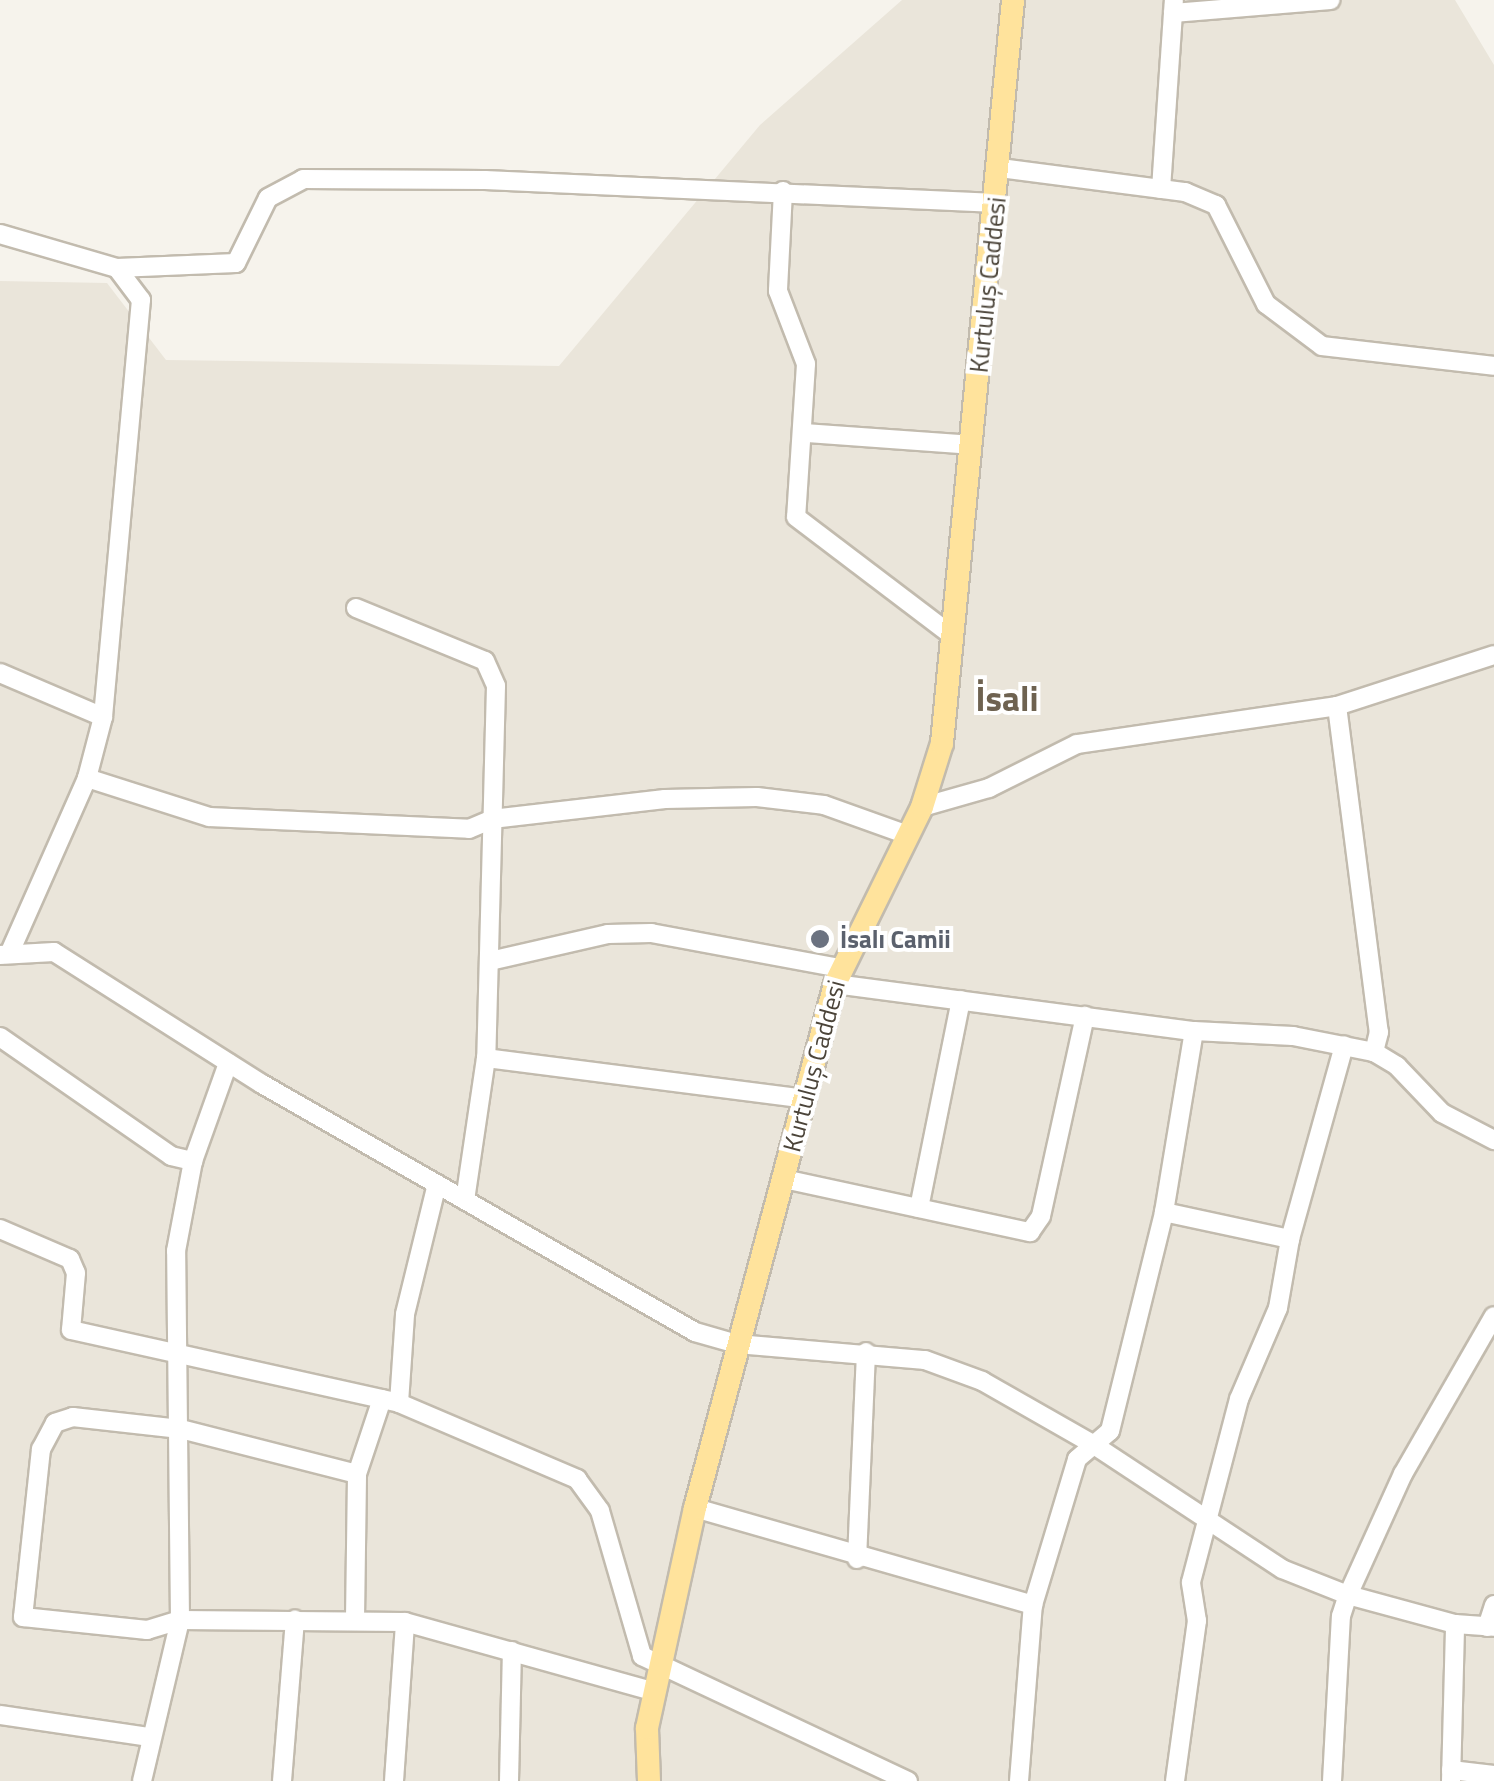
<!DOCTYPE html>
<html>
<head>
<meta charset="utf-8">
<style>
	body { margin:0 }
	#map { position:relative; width:1494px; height:1781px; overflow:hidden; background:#f6f3ec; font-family:"Titillium Web",sans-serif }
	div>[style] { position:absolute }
	.residential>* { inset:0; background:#eae5da }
	.roads { filter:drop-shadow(2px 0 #c2bbae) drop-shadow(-2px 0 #c2bbae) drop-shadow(0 2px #c2bbae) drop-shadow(0 -2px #c2bbae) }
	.minor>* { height:18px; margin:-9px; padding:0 9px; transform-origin:9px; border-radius:9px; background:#fff }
	.major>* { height:22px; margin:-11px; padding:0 11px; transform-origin:11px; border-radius:11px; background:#ffe39c }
	.dots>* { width:28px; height:28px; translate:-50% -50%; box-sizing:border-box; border:5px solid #fff; border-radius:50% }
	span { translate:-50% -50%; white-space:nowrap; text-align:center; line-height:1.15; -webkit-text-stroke:8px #fff; paint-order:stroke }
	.street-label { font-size:25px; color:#4b4439 }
	.worship-label { font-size:25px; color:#5b616d; font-weight:700 }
	.left { translate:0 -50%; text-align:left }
	.district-label { font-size:35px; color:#6e6250; font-weight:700 }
</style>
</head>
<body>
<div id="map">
	<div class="residential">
		<i style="clip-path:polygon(902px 0,1455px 0,1494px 65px,1494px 1781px,0 1781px,0 281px,107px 283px,166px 360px,559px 366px,760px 125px)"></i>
	</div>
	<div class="roads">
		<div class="minor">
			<i style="left:1173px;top:13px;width:158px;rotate:-4.7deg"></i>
			<i style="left:1000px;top:168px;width:187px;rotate:7.4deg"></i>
			<i style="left:1185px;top:192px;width:34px;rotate:23deg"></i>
			<i style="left:1216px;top:205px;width:111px;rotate:63.2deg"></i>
			<i style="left:1266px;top:304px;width:70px;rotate:36.9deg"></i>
			<i style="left:1322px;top:346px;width:173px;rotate:6.6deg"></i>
			<i style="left:1161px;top:189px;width:189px;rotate:-86.1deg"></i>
			<i style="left:783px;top:191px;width:100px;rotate:92.9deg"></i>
			<i style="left:778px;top:291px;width:78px;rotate:69deg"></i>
			<i style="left:806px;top:364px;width:153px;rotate:93.7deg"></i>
			<i style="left:796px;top:517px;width:197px;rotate:37.2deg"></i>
			<i style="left:0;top:234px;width:122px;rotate:16.2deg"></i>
			<i style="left:117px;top:268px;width:119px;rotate:-2.4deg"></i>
			<i style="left:236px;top:263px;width:72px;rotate:-63.8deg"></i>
			<i style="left:268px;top:198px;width:40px;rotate:-28deg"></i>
			<i style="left:303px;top:179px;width:182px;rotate:0.3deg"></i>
			<i style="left:485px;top:180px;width:512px;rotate:2.58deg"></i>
			<i style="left:806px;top:433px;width:166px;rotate:4.1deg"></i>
			<i style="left:356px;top:608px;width:139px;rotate:22.3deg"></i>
			<i style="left:485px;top:661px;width:27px;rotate:66deg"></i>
			<i style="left:496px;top:686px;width:372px;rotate:91.5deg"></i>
			<i style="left:486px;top:1058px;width:144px;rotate:98.4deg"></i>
			<i style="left:0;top:673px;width:112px;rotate:23.1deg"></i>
			<i style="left:1337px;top:706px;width:329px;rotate:82.7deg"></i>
			<i style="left:1379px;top:1032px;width:21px;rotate:104deg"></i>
			<i style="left:87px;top:778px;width:128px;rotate:17.7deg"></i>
			<i style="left:209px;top:817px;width:260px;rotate:2.6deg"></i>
			<i style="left:469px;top:829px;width:25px;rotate:-23deg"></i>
			<i style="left:492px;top:819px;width:174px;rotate:-6.6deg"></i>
			<i style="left:665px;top:799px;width:92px;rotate:-1.2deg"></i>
			<i style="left:757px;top:797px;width:67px;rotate:6.8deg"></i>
			<i style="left:824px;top:805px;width:86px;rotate:19.7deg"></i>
			<i style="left:922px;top:807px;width:70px;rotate:-15.8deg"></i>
			<i style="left:989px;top:788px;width:98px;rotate:-26.6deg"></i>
			<i style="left:1077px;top:744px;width:263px;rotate:-8.3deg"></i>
			<i style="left:1337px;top:706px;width:165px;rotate:-18deg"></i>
			<i style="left:10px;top:952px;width:190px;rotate:-66.1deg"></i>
			<i style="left:87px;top:778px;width:63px;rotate:-75.3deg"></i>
			<i style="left:103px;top:717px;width:419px;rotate:-84.8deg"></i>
			<i style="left:141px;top:300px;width:40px;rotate:-127deg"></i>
			<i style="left:0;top:955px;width:54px;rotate:-3.2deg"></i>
			<i style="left:54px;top:952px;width:246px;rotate:32.4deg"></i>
			<i style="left:262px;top:1084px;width:499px;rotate:29.8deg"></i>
			<i style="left:695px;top:1332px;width:44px;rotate:15.9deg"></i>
			<i style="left:737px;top:1344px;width:189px;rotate:4.9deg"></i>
			<i style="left:925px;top:1360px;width:61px;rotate:20.2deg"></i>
			<i style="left:982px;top:1381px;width:129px;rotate:29.7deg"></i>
			<i style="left:1094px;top:1445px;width:225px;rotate:33.4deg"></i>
			<i style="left:1282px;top:1569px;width:71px;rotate:21.5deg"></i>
			<i style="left:1348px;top:1595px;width:111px;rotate:15.2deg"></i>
			<i style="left:1455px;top:1624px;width:39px;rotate:4deg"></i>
			<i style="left:490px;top:961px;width:121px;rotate:-12.9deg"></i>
			<i style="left:608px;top:934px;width:43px;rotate:-1.3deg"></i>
			<i style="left:651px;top:933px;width:192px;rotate:10.5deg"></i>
			<i style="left:835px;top:984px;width:362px;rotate:7.5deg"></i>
			<i style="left:1194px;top:1031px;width:99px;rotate:2.9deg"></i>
			<i style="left:1293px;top:1036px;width:83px;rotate:11.2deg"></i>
			<i style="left:1374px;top:1052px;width:27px;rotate:31deg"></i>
			<i style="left:1397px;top:1066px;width:65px;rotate:46.2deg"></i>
			<i style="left:1442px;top:1113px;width:59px;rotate:27.4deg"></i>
			<i style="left:0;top:1037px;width:208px;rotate:34.8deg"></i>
			<i style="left:171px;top:1156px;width:23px;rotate:13deg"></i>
			<i style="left:486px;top:1058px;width:323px;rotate:7.3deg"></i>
			<i style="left:784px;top:1179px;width:252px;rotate:12.2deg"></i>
			<i style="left:1030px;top:1232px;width:19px;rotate:-55deg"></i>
			<i style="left:1041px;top:1216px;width:205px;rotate:-77.6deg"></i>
			<i style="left:919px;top:1208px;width:212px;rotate:-78.6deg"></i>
			<i style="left:1164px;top:1212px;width:129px;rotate:12.1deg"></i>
			<i style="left:1290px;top:1239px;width:201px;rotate:-74.4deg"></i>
			<i style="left:0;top:1229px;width:76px;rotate:23.2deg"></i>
			<i style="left:70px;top:1259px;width:15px;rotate:67deg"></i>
			<i style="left:76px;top:1273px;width:57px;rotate:95deg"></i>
			<i style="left:71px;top:1330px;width:336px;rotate:12.5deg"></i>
			<i style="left:399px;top:1403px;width:194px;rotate:23.1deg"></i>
			<i style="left:577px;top:1479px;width:39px;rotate:54deg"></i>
			<i style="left:600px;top:1511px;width:151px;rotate:73.8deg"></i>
			<i style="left:642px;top:1656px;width:294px;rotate:25.2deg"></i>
			<i style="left:399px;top:1403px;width:89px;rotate:-86.1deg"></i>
			<i style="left:405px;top:1314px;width:134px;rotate:-76.2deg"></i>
			<i style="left:357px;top:1474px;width:79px;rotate:-71.6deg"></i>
			<i style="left:695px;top:1508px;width:352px;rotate:16deg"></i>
			<i style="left:857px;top:1559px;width:207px;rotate:-87.5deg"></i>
			<i style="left:355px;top:1619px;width:145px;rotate:-89.2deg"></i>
			<i style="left:357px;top:1474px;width:183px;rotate:-165.7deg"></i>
			<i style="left:180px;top:1429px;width:108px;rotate:-173.6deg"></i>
			<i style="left:73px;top:1417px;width:19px;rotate:162deg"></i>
			<i style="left:55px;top:1423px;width:30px;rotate:118deg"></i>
			<i style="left:41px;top:1449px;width:169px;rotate:96.1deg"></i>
			<i style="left:23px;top:1617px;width:125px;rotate:6deg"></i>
			<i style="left:147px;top:1630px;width:34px;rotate:-17deg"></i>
			<i style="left:180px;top:1620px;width:225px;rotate:0.5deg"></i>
			<i style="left:405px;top:1622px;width:260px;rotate:15.6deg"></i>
			<i style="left:1487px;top:1627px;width:23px;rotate:-72deg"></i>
			<i style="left:0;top:1715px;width:151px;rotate:8.4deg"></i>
			<i style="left:1451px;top:1770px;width:43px;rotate:6.6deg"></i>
			<i style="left:142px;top:1781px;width:165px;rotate:-76.7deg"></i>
			<i style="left:180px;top:1620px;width:369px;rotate:-90.6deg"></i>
			<i style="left:176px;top:1251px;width:92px;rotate:-79.3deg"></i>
			<i style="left:193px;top:1161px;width:104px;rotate:-70.3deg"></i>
			<i style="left:282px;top:1781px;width:162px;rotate:-85.4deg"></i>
			<i style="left:394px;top:1781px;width:159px;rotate:-86deg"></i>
			<i style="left:509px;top:1781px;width:130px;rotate:-88.7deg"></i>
			<i style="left:1019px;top:1781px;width:177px;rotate:-85.5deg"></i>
			<i style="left:1033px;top:1605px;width:152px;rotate:-73.2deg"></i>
			<i style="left:1077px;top:1459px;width:43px;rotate:-40.3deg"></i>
			<i style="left:1110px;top:1431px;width:226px;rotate:-76.1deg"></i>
			<i style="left:1164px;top:1212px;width:183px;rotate:-80.6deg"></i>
			<i style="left:1175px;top:1781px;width:162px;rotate:-82.2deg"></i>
			<i style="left:1197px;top:1621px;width:39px;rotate:-99deg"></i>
			<i style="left:1191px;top:1582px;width:189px;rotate:-75.3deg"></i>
			<i style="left:1239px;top:1399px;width:99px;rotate:-66.8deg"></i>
			<i style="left:1278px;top:1308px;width:70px;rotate:-80.1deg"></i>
			<i style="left:1332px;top:1781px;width:165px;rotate:-86.9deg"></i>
			<i style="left:1341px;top:1616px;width:22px;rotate:-72deg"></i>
			<i style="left:1348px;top:1595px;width:133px;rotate:-65.6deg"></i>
			<i style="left:1403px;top:1474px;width:182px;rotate:-60.1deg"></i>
			<i style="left:1451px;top:1781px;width:157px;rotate:-88.5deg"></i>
		</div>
		<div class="major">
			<i style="left:649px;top:1781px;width:53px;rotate:-92.2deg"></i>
			<i style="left:647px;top:1728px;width:225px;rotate:-77.7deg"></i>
			<i style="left:695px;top:1508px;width:542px;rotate:-75.04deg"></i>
			<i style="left:835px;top:984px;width:197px;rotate:-63.8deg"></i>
			<i style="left:922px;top:807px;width:67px;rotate:-72.6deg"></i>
			<i style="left:942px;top:743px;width:746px;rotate:-84.54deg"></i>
		</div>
	</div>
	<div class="dots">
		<i style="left:820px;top:939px;background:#6b7280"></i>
	</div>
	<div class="street-label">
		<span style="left:988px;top:285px;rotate:-84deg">Kurtuluş Caddesi</span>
		<span style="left:814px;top:1066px;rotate:-75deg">Kurtuluş Caddesi</span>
	</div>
	<div class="worship-label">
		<span class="left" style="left:840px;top:939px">İsalı Camii</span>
	</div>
	<div class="district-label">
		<span style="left:1007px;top:698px">İsali</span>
	</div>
</div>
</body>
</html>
